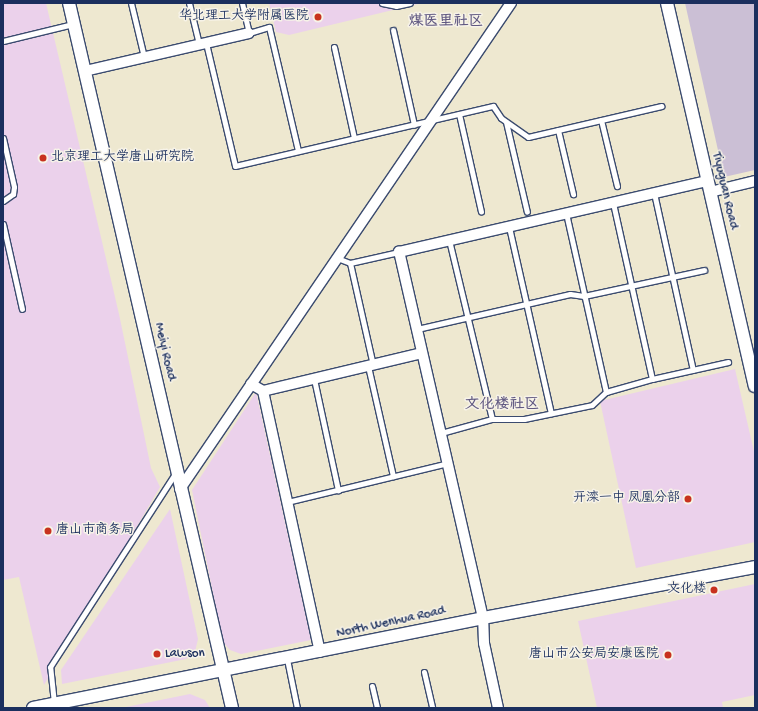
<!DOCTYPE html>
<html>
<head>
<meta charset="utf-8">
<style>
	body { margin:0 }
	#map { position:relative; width:758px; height:711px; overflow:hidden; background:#eee8d0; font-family:"Gochi Hand","LXGW WenKai TC",sans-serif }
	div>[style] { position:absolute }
	.built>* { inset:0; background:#ebd1eb }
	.industrial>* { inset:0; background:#cbbfd5 }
	.roads { filter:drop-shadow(1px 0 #3b4b6f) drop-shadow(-1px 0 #3b4b6f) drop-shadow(0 1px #3b4b6f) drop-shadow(0 -1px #3b4b6f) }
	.service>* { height:5px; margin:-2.5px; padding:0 2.5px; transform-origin:2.5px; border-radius:2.5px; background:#fff }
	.minor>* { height:10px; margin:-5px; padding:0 5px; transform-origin:5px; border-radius:5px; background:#fff }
	.tertiary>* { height:12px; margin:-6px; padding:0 6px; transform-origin:6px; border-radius:6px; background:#fff }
	.dots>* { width:11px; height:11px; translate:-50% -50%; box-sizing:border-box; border:2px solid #f7f3e8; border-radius:50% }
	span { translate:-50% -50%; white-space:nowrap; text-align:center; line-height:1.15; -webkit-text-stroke:3px #f7f3e8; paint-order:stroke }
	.poi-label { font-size:13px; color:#1b2f5e }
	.right { translate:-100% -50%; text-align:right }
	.left { translate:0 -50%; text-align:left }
	.street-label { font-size:13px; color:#1b2f5e }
	.quarter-label { font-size:15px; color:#615982; font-weight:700 }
	.frame { position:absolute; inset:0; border:4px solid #1b2f5e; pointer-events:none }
</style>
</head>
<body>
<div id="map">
	<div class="built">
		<i style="clip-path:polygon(3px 3px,46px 3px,119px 314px,151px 468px,160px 487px,44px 685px,19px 577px,3px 580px)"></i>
		<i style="clip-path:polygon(269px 3px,422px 3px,289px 35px,276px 32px)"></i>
		<i style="clip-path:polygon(735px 369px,755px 456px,755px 542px,636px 568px,600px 401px)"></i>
		<i style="clip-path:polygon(256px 392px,311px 640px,241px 654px,230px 650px,223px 642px,192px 490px)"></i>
		<i style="clip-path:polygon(170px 509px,198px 639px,195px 652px,186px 659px,62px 684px,61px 670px)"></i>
		<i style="clip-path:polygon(755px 584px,755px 695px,722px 702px,723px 708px,597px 708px,578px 621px)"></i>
		<i style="clip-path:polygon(190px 694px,205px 700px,210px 708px,121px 708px)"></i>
	</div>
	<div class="industrial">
		<i style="clip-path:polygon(685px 3px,755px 3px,755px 170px,724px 177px)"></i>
	</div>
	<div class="roads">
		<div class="service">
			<i style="left:131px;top:3px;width:56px;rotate:76.5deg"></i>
			<i style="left:189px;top:3px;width:42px;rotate:76.3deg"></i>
			<i style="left:242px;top:3px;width:31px;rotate:77deg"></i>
			<i style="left:249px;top:33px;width:21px;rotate:-17deg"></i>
			<i style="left:269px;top:27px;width:127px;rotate:76.8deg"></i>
			<i style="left:382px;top:3px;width:14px;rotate:12deg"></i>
			<i style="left:396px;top:6px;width:14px;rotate:-12deg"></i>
			<i style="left:393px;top:30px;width:97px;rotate:77.5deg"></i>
			<i style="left:3px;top:41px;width:72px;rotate:-13.7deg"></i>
			<i style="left:206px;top:43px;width:126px;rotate:76.7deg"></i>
			<i style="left:235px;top:166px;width:265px;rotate:-13.1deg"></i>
			<i style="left:493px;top:106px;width:14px;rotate:56deg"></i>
			<i style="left:501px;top:118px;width:33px;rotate:35deg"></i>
			<i style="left:528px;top:137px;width:137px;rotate:-13.1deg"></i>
			<i style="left:334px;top:47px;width:93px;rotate:77.6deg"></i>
			<i style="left:459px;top:114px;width:100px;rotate:77.3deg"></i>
			<i style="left:601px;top:120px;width:68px;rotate:76.4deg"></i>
			<i style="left:506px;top:122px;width:92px;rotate:76.9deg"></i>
			<i style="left:558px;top:130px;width:66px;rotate:76.8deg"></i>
			<i style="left:3px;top:138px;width:50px;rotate:77.3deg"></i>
			<i style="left:14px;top:187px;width:7px;rotate:98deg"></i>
			<i style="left:13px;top:194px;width:12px;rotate:145deg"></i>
			<i style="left:654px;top:193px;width:181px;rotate:77.6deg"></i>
			<i style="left:613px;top:203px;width:180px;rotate:77.5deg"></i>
			<i style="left:3px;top:224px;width:87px;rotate:77.4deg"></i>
			<i style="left:509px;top:227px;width:191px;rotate:77.3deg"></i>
			<i style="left:449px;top:240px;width:184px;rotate:76.5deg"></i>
			<i style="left:337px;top:258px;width:14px;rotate:21deg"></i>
			<i style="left:350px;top:263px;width:50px;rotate:-12.7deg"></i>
			<i style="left:350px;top:263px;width:105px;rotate:77.3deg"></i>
			<i style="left:417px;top:329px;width:157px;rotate:-12.9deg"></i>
			<i style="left:570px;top:294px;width:14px;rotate:8deg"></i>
			<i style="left:584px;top:296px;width:123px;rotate:-12.2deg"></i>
			<i style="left:368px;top:366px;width:113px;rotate:77.2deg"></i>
			<i style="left:314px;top:379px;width:114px;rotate:77.8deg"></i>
			<i style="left:606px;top:392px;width:48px;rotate:-15.8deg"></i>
			<i style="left:652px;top:379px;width:78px;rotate:-12.6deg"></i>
			<i style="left:441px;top:433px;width:53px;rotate:-15.4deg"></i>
			<i style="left:492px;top:419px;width:32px"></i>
			<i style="left:524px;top:419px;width:69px;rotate:-11.6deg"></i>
			<i style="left:592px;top:405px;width:19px;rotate:-43deg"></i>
			<i style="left:606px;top:392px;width:183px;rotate:-102.6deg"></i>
			<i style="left:287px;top:502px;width:166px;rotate:-13.6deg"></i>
			<i style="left:287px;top:659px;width:50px;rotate:78.5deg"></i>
			<i style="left:424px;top:672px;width:37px;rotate:77deg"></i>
			<i style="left:372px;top:686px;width:23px;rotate:77deg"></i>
			<i style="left:54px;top:703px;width:36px;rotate:-96deg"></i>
			<i style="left:50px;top:667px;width:232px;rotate:-57.1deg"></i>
		</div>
		<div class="minor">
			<i style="left:85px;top:71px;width:168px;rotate:-13deg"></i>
			<i style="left:710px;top:192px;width:46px;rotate:-13.7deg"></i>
			<i style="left:251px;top:384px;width:14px;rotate:30deg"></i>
			<i style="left:263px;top:391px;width:267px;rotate:77.7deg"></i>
			<i style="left:263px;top:391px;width:163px;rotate:-13.4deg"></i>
			<i style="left:180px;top:489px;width:588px;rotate:-55.74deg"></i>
			<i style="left:498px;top:708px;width:66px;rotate:-102.2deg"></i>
			<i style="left:484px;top:643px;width:25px;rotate:-92deg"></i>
			<i style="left:483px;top:618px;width:376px;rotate:-102.9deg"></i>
			<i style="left:399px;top:252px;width:316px;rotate:-13deg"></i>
		</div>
		<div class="tertiary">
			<i style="left:69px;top:3px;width:724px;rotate:76.98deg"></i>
			<i style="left:667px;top:3px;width:393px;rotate:77.1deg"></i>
			<i style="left:33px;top:708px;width:459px;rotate:-11.3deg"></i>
			<i style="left:483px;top:618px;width:277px;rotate:-10.6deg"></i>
		</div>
	</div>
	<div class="dots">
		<i style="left:318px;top:17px;background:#c8321e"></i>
		<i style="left:43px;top:158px;background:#c8321e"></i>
		<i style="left:688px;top:499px;background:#c8321e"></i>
		<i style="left:48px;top:531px;background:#c8321e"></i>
		<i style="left:714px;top:590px;background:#c8321e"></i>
		<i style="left:157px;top:654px;background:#c8321e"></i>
		<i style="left:668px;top:655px;background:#c8321e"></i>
	</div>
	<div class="poi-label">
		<span class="right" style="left:309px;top:17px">华北理工大学附属医院</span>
		<span class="left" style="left:51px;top:158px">北京理工大学唐山研究院</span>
		<span class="right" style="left:680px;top:499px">开滦一中 凤凰分部</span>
		<span class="left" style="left:56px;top:531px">唐山市商务局</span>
		<span class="right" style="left:706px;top:590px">文化楼</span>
		<span class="left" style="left:165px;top:654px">Lawson</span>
		<span class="right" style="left:659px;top:655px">唐山市公安局安康医院</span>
	</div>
	<div class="street-label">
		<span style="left:724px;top:191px;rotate:77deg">Tiyuguan Road</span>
		<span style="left:164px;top:352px;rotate:77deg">Meiyi Road</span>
		<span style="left:391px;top:623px;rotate:-12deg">North Wenhua Road</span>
	</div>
	<div class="quarter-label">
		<span style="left:446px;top:23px">煤医里社区</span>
		<span style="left:502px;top:406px">文化楼社区</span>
	</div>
	<div class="frame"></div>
</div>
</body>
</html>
